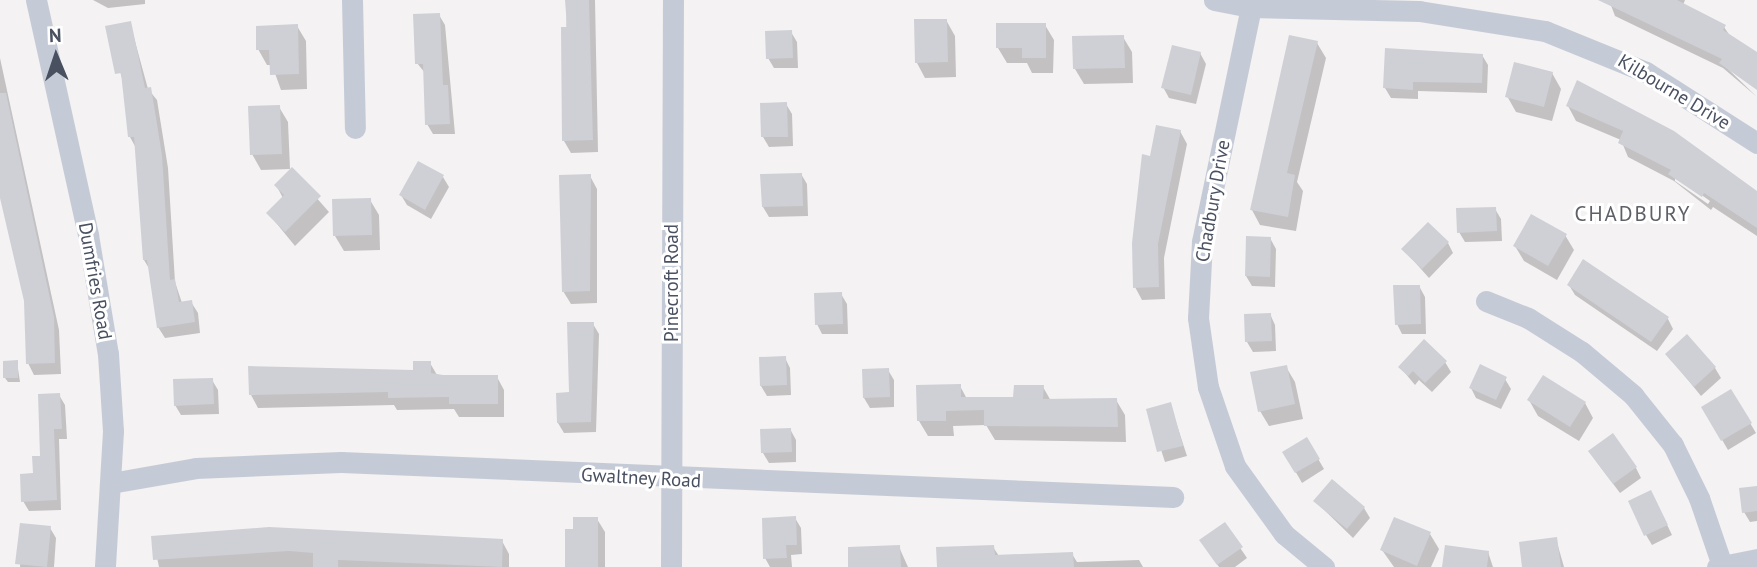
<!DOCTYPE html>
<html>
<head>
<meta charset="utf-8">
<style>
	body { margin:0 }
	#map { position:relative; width:1757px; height:567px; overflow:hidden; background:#f4f2f2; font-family:"PT Sans",sans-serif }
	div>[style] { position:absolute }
	.shadow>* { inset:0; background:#0003 }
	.building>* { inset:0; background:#ced0d6 }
	.minor>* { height:21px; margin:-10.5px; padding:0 10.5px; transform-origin:10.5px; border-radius:10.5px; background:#c5cbd6 }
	span { translate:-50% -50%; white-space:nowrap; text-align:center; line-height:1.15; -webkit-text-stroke:6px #fff; paint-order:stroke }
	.street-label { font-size:19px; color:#495060 }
	.neighbourhood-label { font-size:21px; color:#5e6067; letter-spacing:2px }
	.north { position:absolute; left:21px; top:21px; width:70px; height:70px; -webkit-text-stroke:5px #fff; paint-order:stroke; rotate:358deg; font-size:19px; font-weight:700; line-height:28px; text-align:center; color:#495060 }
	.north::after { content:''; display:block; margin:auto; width:24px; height:32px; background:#495060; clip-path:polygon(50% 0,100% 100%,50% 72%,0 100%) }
</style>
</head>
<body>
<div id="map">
	<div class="shadow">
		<i style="clip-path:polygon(93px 0,145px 0,145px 4px,108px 8px)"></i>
		<i style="clip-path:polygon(567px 0,595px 0,598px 152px,571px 153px,564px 141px)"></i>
		<i style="clip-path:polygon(1609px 0,1685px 0,1683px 5px,1724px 27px,1730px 36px,1757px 54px,1757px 89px,1726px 67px,1757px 97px,1723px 68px,1615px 16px)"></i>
		<i style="clip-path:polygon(439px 15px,445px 25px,455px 134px,433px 134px,427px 124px,425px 73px,417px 63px)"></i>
		<i style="clip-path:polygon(946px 20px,955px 36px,956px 77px,925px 78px,917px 63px)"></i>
		<i style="clip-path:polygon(130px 23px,148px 89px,157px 100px,168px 168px,175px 282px,182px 303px,191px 302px,198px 313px,200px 333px,165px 338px,158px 327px,150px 270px,144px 260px,136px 148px,130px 137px,124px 85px,107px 27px)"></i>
		<i style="clip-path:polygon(1045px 25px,1054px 40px,1053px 73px,1032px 73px,1027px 63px,1007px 63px,998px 48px)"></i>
		<i style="clip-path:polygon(297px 26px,306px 41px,307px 89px,281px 90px,272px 65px,267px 65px,258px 49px)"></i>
		<i style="clip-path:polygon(791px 32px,797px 42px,798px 68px,774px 68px,768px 58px)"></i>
		<i style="clip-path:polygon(1123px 37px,1132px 52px,1133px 83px,1084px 84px,1075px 69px)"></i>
		<i style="clip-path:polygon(1317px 43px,1326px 58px,1297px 182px,1303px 191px,1296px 231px,1260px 225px,1252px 210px)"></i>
		<i style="clip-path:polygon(1200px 53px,1206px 64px,1196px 104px,1169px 98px,1163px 87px)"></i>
		<i style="clip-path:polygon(1482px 55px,1488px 65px,1487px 93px,1418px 91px,1418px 99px,1391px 98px,1385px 88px)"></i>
		<i style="clip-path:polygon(0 58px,59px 330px,61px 374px,34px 375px,28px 363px,26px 300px,0 182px)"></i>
		<i style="clip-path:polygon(1552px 73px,1561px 89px,1552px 121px,1516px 112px,1507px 96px)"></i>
		<i style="clip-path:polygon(evenodd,1578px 83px,1757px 192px,1757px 236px,1713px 207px,1711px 210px,1674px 181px,1628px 157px,1621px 140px,1576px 121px,1568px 106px,1578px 83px,1675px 176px,1710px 201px,1708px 204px,1675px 181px,1675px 176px)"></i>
		<i style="clip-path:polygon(786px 104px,792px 114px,793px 146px,769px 147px,763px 137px)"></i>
		<i style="clip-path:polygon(279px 107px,288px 122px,290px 169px,261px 170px,252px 154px)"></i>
		<i style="clip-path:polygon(1180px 131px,1187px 144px,1164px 258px,1165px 299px,1142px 300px,1135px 287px,1151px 158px)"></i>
		<i style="clip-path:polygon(292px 170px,329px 212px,295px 246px,268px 213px,283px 198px,276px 185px)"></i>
		<i style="clip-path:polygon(801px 174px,807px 184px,808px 216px,769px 217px,763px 207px)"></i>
		<i style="clip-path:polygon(590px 176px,597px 189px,597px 303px,571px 304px,563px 291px)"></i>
		<i style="clip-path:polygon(443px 177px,449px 187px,431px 219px,407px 205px,401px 195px)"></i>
		<i style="clip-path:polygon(370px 200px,379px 215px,380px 250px,344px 251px,335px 236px)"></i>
		<i style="clip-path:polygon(1495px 209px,1501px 219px,1502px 241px,1465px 242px,1459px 232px)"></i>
		<i style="clip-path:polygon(1565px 235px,1574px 250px,1557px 280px,1524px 261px,1515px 246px)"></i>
		<i style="clip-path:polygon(1270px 238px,1276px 249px,1275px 287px,1252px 286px,1246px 276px)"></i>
		<i style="clip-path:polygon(1448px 243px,1453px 253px,1429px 278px,1404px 250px)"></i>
		<i style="clip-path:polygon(1569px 285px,1668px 319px,1673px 329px,1657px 351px,1575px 295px)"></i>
		<i style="clip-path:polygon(1419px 286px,1425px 297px,1426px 334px,1402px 334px,1397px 324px)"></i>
		<i style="clip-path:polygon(841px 294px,847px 304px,848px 334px,822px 334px,817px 324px)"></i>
		<i style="clip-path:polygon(1270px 314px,1275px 325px,1276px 351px,1253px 352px,1247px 342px)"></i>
		<i style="clip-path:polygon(593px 324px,599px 334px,596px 432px,564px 433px,558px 423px)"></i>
		<i style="clip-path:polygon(1667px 354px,1715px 368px,1721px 378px,1701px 396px)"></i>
		<i style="clip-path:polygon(785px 358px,790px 368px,791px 395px,767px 396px,761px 386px)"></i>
		<i style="clip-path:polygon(17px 362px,20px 382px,8px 382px,5px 378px)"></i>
		<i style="clip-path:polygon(1445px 362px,1451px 372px,1432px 392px,1419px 380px,1415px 385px,1400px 367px)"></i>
		<i style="clip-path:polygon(430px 363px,437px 375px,497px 377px,504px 390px,504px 417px,459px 417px,454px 409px,397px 410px,394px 405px,258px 408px,251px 395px,415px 371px)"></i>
		<i style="clip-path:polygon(1286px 367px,1295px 382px,1303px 419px,1269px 426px,1260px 411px)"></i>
		<i style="clip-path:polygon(888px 370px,894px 380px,894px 407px,870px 408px,864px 398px)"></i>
		<i style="clip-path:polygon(1505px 379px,1511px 389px,1501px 409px,1476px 398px,1471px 388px)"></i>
		<i style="clip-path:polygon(212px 380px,218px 390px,219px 414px,181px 415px,175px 405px)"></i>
		<i style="clip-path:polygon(960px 386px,967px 399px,1015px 399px,1043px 387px,1051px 401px,1116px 400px,1125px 415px,1126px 442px,995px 440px,986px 425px,953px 426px,954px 436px,928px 436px,919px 421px)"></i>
		<i style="clip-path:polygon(1731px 391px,1756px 433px,1728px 450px,1703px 407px)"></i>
		<i style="clip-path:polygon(59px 395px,65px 405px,67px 439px,59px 439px,61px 510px,29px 511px,23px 501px,42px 458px)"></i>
		<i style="clip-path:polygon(1529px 400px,1585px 403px,1593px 418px,1579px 441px,1538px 416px)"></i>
		<i style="clip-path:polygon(1170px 404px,1187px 456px,1165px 462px,1148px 410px)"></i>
		<i style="clip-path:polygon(790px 429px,796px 440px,796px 462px,769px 463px,763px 453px)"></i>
		<i style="clip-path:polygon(1307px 440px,1324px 469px,1302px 483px,1285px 453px)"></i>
		<i style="clip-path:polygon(1596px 461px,1636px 468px,1641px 478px,1620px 493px)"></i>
		<i style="clip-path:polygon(1757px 487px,1757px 521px,1750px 522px,1744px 512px)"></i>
		<i style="clip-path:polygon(1315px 501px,1364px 508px,1370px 518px,1353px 538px)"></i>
		<i style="clip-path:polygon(1656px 502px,1672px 535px,1652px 545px,1646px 535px)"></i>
		<i style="clip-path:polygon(795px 518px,801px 528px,802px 554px,791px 555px,792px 567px,770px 567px,765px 558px)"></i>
		<i style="clip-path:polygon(597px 519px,605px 532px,605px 567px,569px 567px,574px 531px)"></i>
		<i style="clip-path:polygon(1224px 524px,1247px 558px,1235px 567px,1219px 567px,1207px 550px)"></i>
		<i style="clip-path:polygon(22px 525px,50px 528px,56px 538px,54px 567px,20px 567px)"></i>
		<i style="clip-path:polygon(1430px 534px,1439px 549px,1431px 567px,1394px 567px,1382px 550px)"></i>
		<i style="clip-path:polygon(153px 538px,502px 541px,509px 554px,509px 567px,159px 567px)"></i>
		<i style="clip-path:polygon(1556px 539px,1564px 567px,1524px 567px)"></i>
		<i style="clip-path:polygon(899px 547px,908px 567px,850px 567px)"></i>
		<i style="clip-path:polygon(993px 547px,999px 556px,1072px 554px,1077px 562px,1139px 560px,1143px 567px,939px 567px)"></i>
		<i style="clip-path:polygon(1488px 552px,1493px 567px,1444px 567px)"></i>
	</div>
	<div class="building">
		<i style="clip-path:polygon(565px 0,589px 0,593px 140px,562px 141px,561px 27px,567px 27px)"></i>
		<i style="clip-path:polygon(1598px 0,1677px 0,1726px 25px,1723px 30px,1757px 52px,1757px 90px,1719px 63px,1722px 59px)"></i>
		<i style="clip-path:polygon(440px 13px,443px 85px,448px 85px,450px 124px,425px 125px,423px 64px,415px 64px,413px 14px)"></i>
		<i style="clip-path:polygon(914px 19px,947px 19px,948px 62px,915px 63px)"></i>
		<i style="clip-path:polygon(131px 21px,145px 88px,151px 87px,162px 155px,170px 280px,175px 279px,179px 302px,192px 300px,195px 322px,157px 328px,147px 260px,143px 260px,134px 137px,128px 137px,121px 73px,115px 74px,105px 26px)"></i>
		<i style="clip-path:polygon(996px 23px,1046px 23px,1046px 58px,1022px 58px,1022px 48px,996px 48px)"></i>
		<i style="clip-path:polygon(298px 24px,299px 74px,270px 75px,269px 50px,256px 50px,256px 26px)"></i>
		<i style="clip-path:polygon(792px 30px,793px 58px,766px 59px,765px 31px)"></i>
		<i style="clip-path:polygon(1124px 35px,1125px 68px,1073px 69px,1072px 36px)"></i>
		<i style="clip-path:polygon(1289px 35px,1318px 41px,1287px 173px,1295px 175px,1288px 217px,1250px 210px)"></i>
		<i style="clip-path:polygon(1172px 45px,1201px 52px,1191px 95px,1161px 88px)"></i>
		<i style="clip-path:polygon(1385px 48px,1483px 54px,1482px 83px,1413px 82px,1413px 90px,1383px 88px)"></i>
		<i style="clip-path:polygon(1514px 62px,1553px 72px,1544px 107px,1505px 97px)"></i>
		<i style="clip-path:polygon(1577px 80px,1674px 131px,1757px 191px,1757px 228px,1704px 193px,1702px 197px,1668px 174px,1671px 170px,1618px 143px,1623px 131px,1566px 106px)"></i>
		<i style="clip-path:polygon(0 93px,6px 93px,54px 317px,55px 363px,26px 364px,24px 301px,0 198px)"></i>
		<i style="clip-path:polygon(787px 102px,788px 137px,761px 137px,760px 103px)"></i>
		<i style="clip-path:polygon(280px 105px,282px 154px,250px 155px,248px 106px)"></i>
		<i style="clip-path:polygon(1156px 125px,1181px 130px,1158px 244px,1159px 287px,1133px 288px,1132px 243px,1142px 154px,1150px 156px)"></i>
		<i style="clip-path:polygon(418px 161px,444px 175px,425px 210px,399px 195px)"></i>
		<i style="clip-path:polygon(292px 167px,321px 196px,285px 232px,266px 213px,284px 195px,274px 185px)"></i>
		<i style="clip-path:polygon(802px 173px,803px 206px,762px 207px,760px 174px)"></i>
		<i style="clip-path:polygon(591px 174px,590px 291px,562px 292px,559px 175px)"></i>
		<i style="clip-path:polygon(371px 198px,372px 235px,333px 236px,332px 199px)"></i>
		<i style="clip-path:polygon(1496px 207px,1497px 231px,1457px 233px,1456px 208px)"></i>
		<i style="clip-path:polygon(1531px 214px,1567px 234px,1548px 266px,1513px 246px)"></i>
		<i style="clip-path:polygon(1428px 222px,1449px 242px,1422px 269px,1401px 249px)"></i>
		<i style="clip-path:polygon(1246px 236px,1271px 237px,1270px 277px,1245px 276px)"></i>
		<i style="clip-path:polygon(1583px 259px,1669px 317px,1651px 342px,1567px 285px)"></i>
		<i style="clip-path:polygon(1393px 285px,1420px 285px,1421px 324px,1395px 325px)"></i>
		<i style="clip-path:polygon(842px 292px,843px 324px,815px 325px,814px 293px)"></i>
		<i style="clip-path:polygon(1271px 313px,1272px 341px,1245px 342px,1244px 314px)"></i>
		<i style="clip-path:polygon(567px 322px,594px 322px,591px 422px,557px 423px,556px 393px,569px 392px)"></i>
		<i style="clip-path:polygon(1687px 334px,1716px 367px,1694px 387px,1665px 354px)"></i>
		<i style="clip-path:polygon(1424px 339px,1447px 361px,1425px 383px,1413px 371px,1408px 376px,1398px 367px)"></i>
		<i style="clip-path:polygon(786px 356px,787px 385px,760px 386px,759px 357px)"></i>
		<i style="clip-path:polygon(18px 360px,18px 378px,3px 378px,3px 361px)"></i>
		<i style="clip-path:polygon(413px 361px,431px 361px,431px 373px,443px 375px,498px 375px,498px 404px,449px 404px,449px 397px,388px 398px,388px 392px,249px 395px,248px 366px,413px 370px)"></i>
		<i style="clip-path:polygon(1480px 364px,1507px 377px,1496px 400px,1469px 388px)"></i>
		<i style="clip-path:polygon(1287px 365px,1295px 404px,1258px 412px,1250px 372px)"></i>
		<i style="clip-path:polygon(889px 368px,890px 397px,863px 398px,862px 369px)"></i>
		<i style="clip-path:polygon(1543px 375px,1586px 402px,1570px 427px,1527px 400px)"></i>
		<i style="clip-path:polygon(213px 378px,214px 404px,174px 406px,173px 379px)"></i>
		<i style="clip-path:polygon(961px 384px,961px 397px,1013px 397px,1014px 385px,1044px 385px,1043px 399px,1117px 398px,1118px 427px,984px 426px,984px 410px,946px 411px,946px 421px,917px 421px,916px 385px)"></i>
		<i style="clip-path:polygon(1731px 389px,1752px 423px,1721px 441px,1701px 407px)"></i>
		<i style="clip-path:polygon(60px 393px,62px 429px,54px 429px,57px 500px,21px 502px,20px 474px,33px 473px,32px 456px,40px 456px,38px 394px)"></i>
		<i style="clip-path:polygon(1171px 402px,1183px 446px,1157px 452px,1146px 409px)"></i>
		<i style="clip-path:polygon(791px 428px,792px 452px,761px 453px,760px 429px)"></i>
		<i style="clip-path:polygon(1613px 433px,1637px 467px,1613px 484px,1588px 451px)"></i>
		<i style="clip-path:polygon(1307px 437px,1320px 459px,1295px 473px,1282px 452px)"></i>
		<i style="clip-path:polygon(1332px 479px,1365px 507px,1347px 529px,1313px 501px)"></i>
		<i style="clip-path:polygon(1757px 486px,1757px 511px,1742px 513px,1739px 488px)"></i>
		<i style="clip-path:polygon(1651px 490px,1668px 525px,1644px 536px,1628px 501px)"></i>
		<i style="clip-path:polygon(796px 516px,797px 545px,786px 545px,787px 558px,763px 559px,762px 518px)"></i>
		<i style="clip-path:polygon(573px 517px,598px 517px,598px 567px,565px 567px,565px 529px,573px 529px)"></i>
		<i style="clip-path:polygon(1394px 517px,1431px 532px,1417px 566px,1380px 550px)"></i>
		<i style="clip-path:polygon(1225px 522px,1243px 547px,1217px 565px,1199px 540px)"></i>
		<i style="clip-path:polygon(20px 523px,51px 526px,47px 567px,15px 564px)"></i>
		<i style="clip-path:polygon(269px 527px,503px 539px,502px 567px,338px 560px,338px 567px,313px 567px,313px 553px,289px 551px,153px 560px,151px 536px)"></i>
		<i style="clip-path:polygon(1557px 537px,1561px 567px,1522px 567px,1519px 542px)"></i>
		<i style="clip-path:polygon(900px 545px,901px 567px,848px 567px,848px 547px)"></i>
		<i style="clip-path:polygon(994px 545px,995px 555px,1073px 552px,1074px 567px,937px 567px,936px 547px)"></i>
		<i style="clip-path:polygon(1445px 545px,1489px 551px,1487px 567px,1442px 567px)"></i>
	</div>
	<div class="minor">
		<i style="left:36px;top:0;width:241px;rotate:77.5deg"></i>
		<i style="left:88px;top:235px;width:121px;rotate:80.5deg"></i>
		<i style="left:108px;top:354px;width:77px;rotate:86.3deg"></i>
		<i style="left:113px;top:431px;width:136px;rotate:93.4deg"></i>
		<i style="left:352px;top:0;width:128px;rotate:88.7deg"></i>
		<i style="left:1214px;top:0;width:38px;rotate:11deg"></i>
		<i style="left:1251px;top:7px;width:168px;rotate:1.4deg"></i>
		<i style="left:1419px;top:11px;width:128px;rotate:9deg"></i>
		<i style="left:1545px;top:31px;width:109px;rotate:22.1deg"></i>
		<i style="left:1646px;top:72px;width:132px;rotate:32.6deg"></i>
		<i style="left:1251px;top:7px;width:240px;rotate:101.8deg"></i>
		<i style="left:1202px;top:242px;width:76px;rotate:93deg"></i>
		<i style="left:1198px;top:318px;width:70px;rotate:81.8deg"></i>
		<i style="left:1208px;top:387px;width:83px;rotate:71.1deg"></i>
		<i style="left:1235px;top:466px;width:84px;rotate:54.2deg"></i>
		<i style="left:1284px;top:534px;width:52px;rotate:39.5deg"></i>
		<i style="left:1486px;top:301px;width:45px;rotate:22deg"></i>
		<i style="left:1528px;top:318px;width:64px;rotate:32.2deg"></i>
		<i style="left:1582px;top:352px;width:67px;rotate:40.1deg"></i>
		<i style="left:1633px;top:395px;width:64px;rotate:51.3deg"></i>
		<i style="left:1673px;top:445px;width:59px;rotate:63.9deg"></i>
		<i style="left:1699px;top:498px;width:71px;rotate:71.1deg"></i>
		<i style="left:111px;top:483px;width:86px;rotate:-10deg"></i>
		<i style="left:196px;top:468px;width:145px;rotate:-2.4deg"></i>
		<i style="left:341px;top:462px;width:833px;rotate:2.41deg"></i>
		<i style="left:671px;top:567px;width:567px;rotate:-89.8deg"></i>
		<i style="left:1717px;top:567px;width:41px;rotate:-11.3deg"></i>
	</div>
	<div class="street-label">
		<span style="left:1674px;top:92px;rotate:31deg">Kilbourne Drive</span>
		<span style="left:1213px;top:201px;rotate:-80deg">Chadbury Drive</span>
		<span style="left:95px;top:281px;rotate:80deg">Dumfries Road</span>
		<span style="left:672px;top:283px;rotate:-90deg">Pinecroft Road</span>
		<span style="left:641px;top:478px;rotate:3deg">Gwaltney Road</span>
	</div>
	<div class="neighbourhood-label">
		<span style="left:1633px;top:214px">CHADBURY</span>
	</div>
	<div class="north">N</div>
</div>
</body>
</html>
